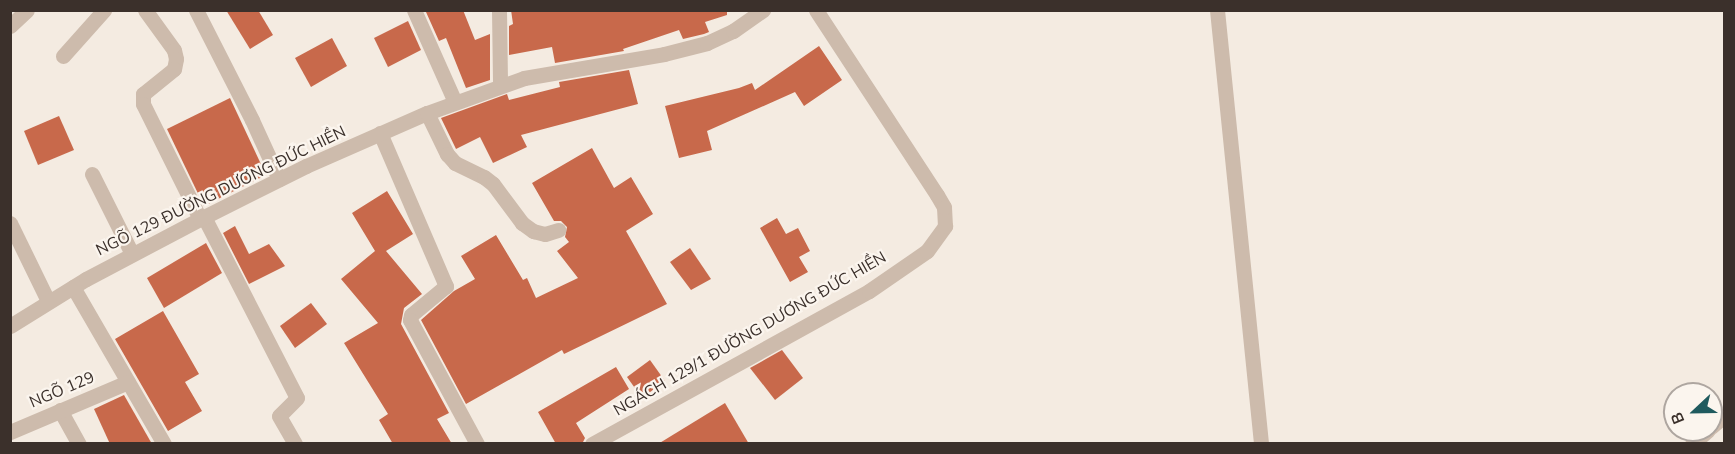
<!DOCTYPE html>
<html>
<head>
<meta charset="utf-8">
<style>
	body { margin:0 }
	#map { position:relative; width:1735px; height:454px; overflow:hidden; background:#f4ebe1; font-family:"Nunito Sans",sans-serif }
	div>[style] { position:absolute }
	.building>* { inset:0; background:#c8694b }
	.lane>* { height:15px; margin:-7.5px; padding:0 7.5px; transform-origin:7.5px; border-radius:7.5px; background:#cdbbac }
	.street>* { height:15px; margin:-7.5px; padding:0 7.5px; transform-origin:7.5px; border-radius:7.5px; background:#cdbbac }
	span { translate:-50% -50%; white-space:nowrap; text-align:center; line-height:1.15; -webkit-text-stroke:4.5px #fbf5ee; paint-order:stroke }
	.street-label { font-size:16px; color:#3b302b }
	.frame { position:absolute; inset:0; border:12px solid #3b302b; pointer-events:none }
	.north { position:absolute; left:1663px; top:382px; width:60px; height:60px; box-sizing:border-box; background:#fbf5ee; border:2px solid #aea6a0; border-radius:50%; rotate:248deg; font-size:16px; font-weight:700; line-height:24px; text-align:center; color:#3b302b }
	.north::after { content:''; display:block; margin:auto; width:21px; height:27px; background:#1f5a5e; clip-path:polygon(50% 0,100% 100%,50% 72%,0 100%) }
</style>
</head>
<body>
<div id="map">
	<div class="building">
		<i style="clip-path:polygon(226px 10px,258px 10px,273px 35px,250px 49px)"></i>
		<i style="clip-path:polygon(428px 10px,463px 10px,475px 40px,490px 34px,490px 80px,466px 88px,446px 38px,439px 41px,426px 12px)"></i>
		<i style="clip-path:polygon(511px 10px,727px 10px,727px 15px,705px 22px,709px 32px,704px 34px,683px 39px,679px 30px,623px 49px,624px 51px,555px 63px,552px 47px,509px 55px,509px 26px,513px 24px)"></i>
		<i style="clip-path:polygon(408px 21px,421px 50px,388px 67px,374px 38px)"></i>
		<i style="clip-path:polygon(332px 38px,347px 66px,311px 87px,295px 58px)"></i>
		<i style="clip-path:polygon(819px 46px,842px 80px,804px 106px,795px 92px,707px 131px,712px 150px,679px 158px,665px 106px,739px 88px,752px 83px,755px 90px)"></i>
		<i style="clip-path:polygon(629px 70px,638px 104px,521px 135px,527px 147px,493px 163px,480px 137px,456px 149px,441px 118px,507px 94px,509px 100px,560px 87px,559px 82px)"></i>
		<i style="clip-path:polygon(230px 98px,266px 175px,204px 206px,167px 129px)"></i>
		<i style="clip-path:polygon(59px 116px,74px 150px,38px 165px,24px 131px)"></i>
		<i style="clip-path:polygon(592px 148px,614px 188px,631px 177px,653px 214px,626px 231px,667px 304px,564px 354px,562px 350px,466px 404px,421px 320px,454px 291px,475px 279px,461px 256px,496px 235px,523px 280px,527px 278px,536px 298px,578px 278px,557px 251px,569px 242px,565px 237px,567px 227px,561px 221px,554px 221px,532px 183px)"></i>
		<i style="clip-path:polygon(387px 191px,413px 234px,386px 251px,422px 294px,404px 308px,401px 324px,449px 413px,437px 419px,452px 444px,393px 444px,379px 420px,388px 414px,344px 343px,378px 323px,341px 279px,375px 251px,352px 213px)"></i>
		<i style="clip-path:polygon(777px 218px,786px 234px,798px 228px,810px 251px,799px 257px,808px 272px,790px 282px,760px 228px)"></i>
		<i style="clip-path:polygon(235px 226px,249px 254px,269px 244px,285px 266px,249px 284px,223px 233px)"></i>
		<i style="clip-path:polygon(206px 243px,222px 273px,164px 308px,147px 278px)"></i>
		<i style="clip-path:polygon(690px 248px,711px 279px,691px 290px,670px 262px)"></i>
		<i style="clip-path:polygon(311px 303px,327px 324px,295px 348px,280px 326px)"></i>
		<i style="clip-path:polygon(163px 311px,199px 374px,185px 382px,202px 411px,168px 431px,115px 339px)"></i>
		<i style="clip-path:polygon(782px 350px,803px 378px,775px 400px,750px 368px)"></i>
		<i style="clip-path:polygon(650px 360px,665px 381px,642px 398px,627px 377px)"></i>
		<i style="clip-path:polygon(616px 367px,629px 389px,576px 423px,585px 438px,582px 444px,556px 444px,538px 412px)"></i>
		<i style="clip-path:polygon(124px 395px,152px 444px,110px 444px,94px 409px)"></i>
		<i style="clip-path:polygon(725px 403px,749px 444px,658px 444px)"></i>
	</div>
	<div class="lane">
		<i style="left:145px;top:10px;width:49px;rotate:54.1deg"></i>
		<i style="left:174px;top:50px;width:9px;rotate:77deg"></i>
		<i style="left:176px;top:59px;width:10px;rotate:101deg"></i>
		<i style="left:174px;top:69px;width:40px;rotate:141deg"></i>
		<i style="left:143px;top:94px;width:10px;rotate:90deg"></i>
		<i style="left:143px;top:104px;width:128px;rotate:63.6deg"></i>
		<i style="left:196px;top:10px;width:123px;rotate:63deg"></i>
		<i style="left:252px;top:120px;width:65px;rotate:65.4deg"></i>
		<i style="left:414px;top:10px;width:101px;rotate:66deg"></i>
		<i style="left:499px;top:10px;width:75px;rotate:89.2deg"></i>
		<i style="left:10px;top:26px;width:23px;rotate:-43deg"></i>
		<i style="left:63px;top:56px;width:62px;rotate:-48.3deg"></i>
		<i style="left:427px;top:113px;width:46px;rotate:64deg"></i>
		<i style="left:447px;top:154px;width:12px;rotate:48deg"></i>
		<i style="left:455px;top:163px;width:32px;rotate:26deg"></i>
		<i style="left:484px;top:177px;width:11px;rotate:38deg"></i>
		<i style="left:493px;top:184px;width:49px;rotate:53.4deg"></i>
		<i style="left:522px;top:223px;width:14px;rotate:36deg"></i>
		<i style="left:533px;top:231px;width:12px;rotate:14deg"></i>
		<i style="left:545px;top:234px;width:14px;rotate:-17deg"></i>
		<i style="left:380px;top:133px;width:167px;rotate:66.7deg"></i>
		<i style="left:446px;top:286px;width:45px;rotate:140.4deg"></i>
		<i style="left:411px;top:315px;width:5px;rotate:101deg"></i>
		<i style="left:410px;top:320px;width:141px;rotate:61.6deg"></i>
		<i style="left:92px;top:174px;width:89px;rotate:63.4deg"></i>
		<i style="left:204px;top:217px;width:203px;rotate:62.8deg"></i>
		<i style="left:297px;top:398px;width:25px;rotate:135deg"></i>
		<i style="left:279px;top:416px;width:32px;rotate:60deg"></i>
		<i style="left:10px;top:223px;width:87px;rotate:64deg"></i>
		<i style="left:73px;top:287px;width:181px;rotate:59.9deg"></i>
		<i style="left:60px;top:410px;width:39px;rotate:61deg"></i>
		<i style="left:10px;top:432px;width:128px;rotate:-23deg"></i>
		<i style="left:592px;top:444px;width:316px;rotate:-28.9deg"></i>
		<i style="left:869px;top:291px;width:70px;rotate:-34.6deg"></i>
		<i style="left:927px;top:251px;width:31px;rotate:-54deg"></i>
		<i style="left:945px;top:226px;width:19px;rotate:-93deg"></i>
		<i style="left:944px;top:207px;width:14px;rotate:-120deg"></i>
		<i style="left:937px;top:195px;width:221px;rotate:-123.2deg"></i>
	</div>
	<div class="street">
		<i style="left:1217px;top:10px;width:436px;rotate:84.2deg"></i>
		<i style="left:10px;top:326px;width:89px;rotate:-31.7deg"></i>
		<i style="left:86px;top:279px;width:129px;rotate:-27.8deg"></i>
		<i style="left:200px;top:219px;width:119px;rotate:-26.6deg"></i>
		<i style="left:306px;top:166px;width:132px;rotate:-23.7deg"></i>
		<i style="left:427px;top:113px;width:103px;rotate:-19.8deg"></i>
		<i style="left:524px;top:78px;width:142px;rotate:-9.7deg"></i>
		<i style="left:664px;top:54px;width:44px;rotate:-14.3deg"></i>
		<i style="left:707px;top:43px;width:29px;rotate:-25deg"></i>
		<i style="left:733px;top:31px;width:37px;rotate:-35deg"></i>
		<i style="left:1711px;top:427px;width:17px;rotate:-40deg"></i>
		<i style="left:1692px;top:444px;width:21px;rotate:-41deg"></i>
	</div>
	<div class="street-label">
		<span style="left:221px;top:191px;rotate:-26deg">NGÕ 129 ĐƯỜNG DƯƠNG ĐỨC HIỀN</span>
		<span style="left:750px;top:334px;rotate:-30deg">NGÁCH 129/1 ĐƯỜNG DƯƠNG ĐỨC HIỀN</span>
		<span style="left:62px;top:390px;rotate:-23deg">NGÕ 129</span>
	</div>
	<div class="frame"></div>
	<div class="north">B</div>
</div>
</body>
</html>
